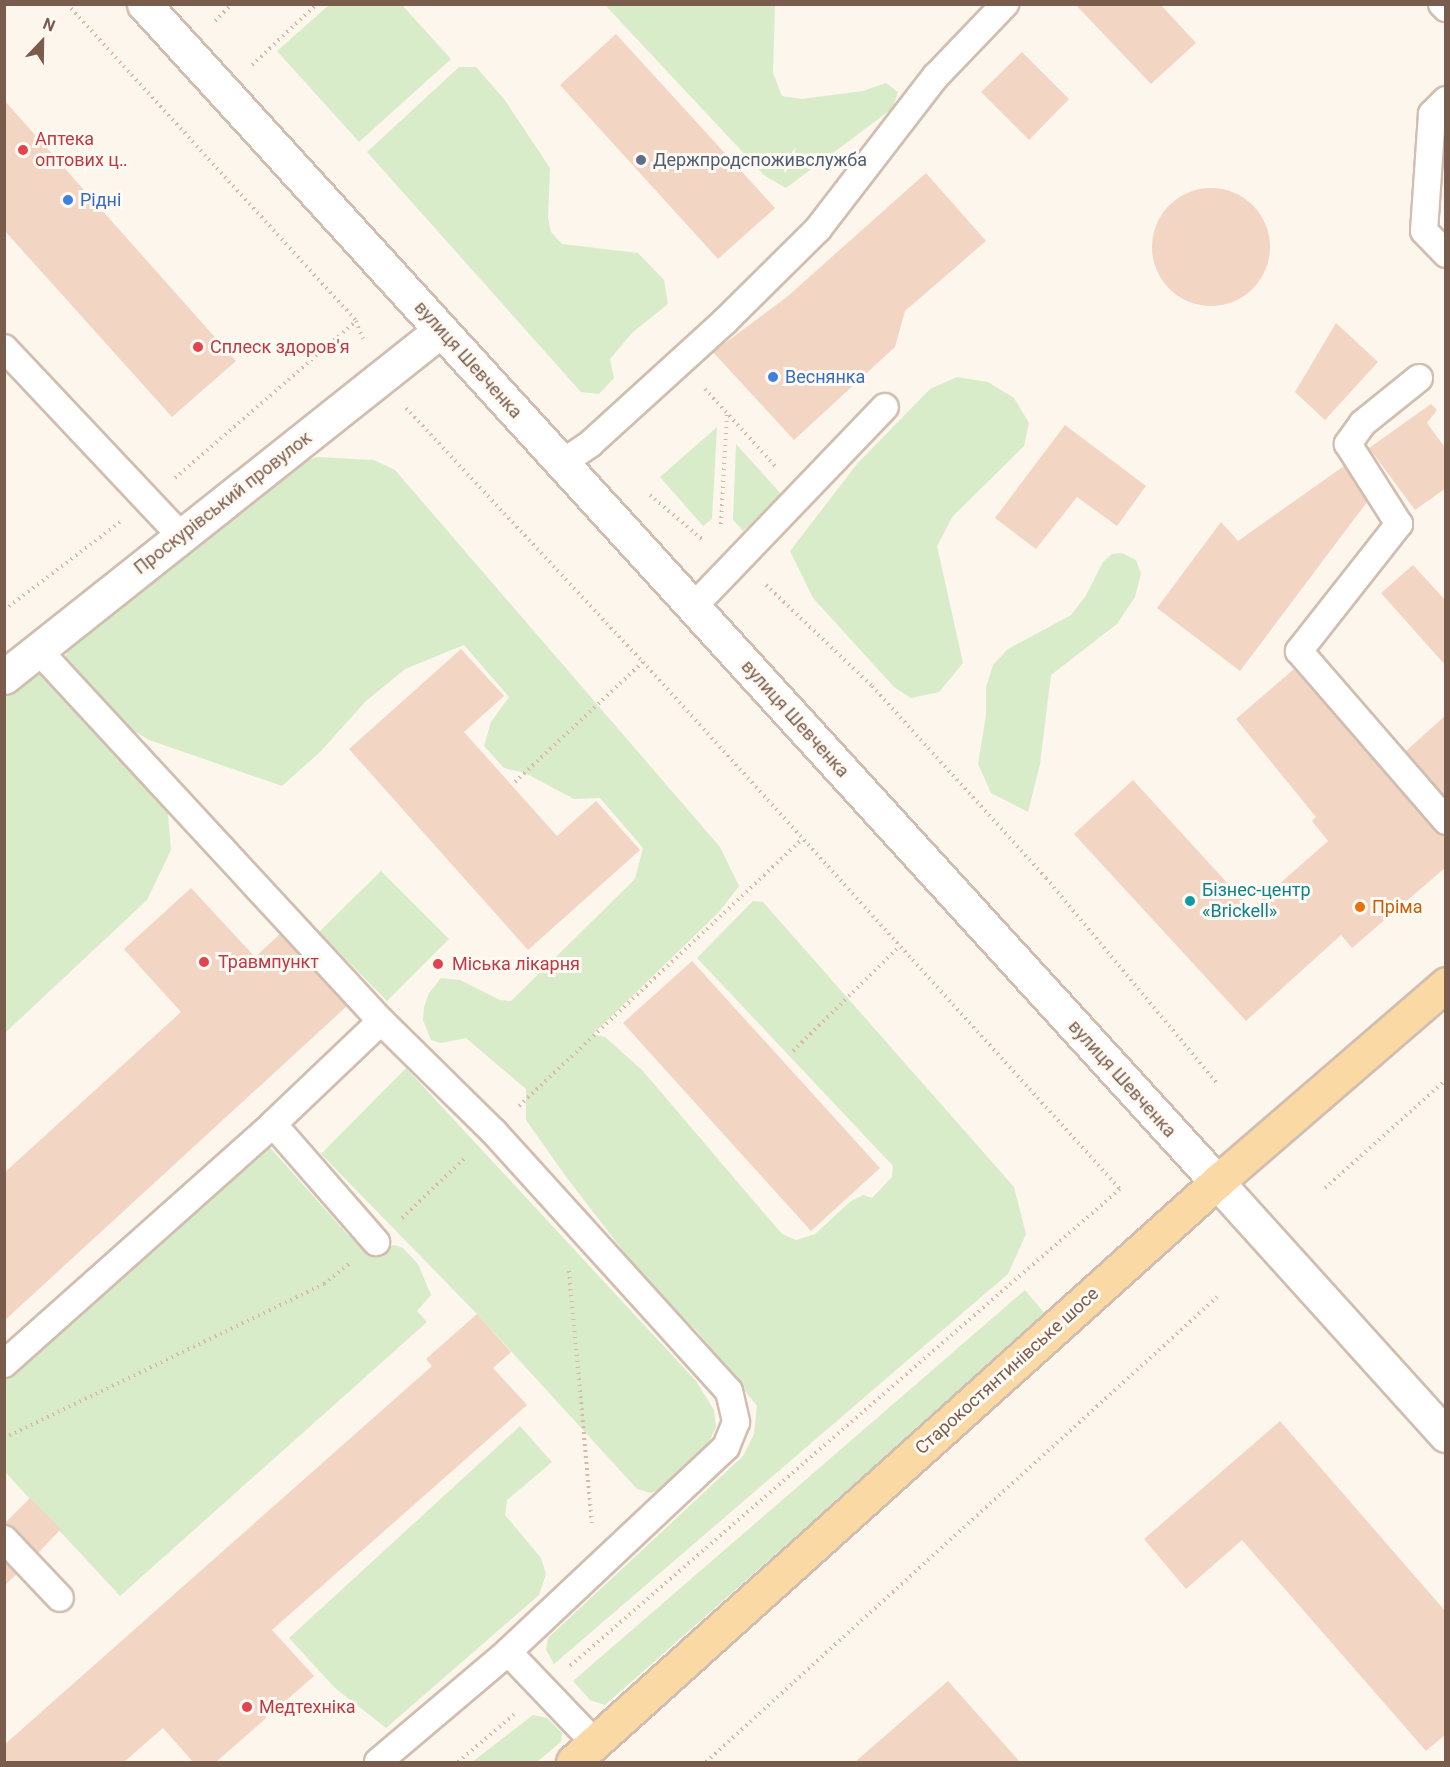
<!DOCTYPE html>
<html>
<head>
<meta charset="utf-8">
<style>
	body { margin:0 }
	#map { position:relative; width:1450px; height:1767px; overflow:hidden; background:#fdf6ec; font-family:Roboto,sans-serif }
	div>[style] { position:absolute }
	.green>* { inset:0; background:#d8ecc9 }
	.building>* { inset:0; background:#f3d5c3 }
	.round { border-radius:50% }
	.path>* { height:4px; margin-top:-2px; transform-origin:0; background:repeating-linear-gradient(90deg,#d9b8a5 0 1.5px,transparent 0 6px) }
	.roads { filter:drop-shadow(2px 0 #d1beb0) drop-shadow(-2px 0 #d1beb0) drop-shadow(0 2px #d1beb0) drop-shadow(0 -2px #d1beb0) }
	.service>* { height:26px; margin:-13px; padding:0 13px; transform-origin:13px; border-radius:13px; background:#fff }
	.minor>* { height:33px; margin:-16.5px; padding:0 16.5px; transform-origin:16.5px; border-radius:16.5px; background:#fff }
	.tertiary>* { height:33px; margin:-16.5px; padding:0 16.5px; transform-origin:16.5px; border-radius:16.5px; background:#fff }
	.secondary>* { height:33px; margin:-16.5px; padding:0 16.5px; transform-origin:16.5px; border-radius:16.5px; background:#fff }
	.primary>* { height:33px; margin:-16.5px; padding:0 16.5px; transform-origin:16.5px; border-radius:16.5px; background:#fbd9a5 }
	.dots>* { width:16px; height:16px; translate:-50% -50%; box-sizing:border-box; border:3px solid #fffaf3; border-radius:50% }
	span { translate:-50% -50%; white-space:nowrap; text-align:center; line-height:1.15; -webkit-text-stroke:6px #fffaf3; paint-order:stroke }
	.health-label { font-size:18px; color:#be3a42 }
	.left { translate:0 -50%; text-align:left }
	.service-label { font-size:18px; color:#4e5e75 }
	.shop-label { font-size:18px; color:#366cbe }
	.street-label { font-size:18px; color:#7a5c4d }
	.culture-label { font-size:18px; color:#0d838f }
	.food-label { font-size:18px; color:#c56008 }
	.frame { position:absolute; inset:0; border:6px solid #7a5c4d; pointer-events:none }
	.north { position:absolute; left:12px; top:12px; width:60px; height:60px; -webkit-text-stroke:4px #fffaf3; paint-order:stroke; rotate:22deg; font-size:16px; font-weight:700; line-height:24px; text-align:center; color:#7a5c4d }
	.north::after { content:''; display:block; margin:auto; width:21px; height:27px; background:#7a5c4d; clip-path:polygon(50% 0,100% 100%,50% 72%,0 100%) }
</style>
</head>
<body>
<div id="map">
	<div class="green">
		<i style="clip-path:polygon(402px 5px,451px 59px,359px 142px,277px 51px,329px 5px)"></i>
		<i style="clip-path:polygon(605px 5px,775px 5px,773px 73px,782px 96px,802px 99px,863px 91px,886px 83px,898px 92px,893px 108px,786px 188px,765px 176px)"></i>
		<i style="clip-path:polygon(459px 67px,476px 67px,504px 99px,550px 168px,548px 218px,551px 232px,562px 244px,638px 253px,664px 280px,668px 304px,633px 332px,610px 359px,614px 378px,599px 394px,581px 392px,367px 152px)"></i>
		<i style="clip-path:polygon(957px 377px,988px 382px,1014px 398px,1029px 423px,1024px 446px,953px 516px,937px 546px,963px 663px,939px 692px,911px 698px,894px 687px,813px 598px,790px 551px,857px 464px,930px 389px)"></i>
		<i style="clip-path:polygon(717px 427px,712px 519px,703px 526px,660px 477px)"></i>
		<i style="clip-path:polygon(736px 444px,782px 495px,743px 531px,733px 520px)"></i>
		<i style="clip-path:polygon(317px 457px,374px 460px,395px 470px,720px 847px,739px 886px,719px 912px,593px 1034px,605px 1037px,642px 1070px,782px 1234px,796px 1240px,815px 1234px,851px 1201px,863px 1195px,872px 1198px,892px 1177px,893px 1166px,697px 958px,753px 901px,763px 902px,1014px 1187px,1026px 1234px,1008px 1274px,554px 1664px,546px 1650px,548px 1638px,743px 1456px,754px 1434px,757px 1406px,697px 1331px,651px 1287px,567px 1178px,526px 1120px,526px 1089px,466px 1038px,441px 1043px,431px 1040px,423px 1020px,424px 1007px,429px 993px,441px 978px,460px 980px,500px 1000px,511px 1001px,635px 879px,643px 848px,600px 798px,574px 799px,525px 773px,504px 768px,484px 746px,491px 722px,509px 697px,464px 645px,405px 669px,366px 701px,320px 752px,282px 786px,149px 740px,114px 719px,63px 663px,71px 643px,297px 464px)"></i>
		<i style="clip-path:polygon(1122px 553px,1136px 560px,1141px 574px,1135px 597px,1117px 624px,1051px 675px,1040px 764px,1028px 812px,991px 793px,978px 764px,986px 715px,986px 687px,993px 665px,1008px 649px,1071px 615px,1085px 597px,1103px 562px,1112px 554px)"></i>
		<i style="clip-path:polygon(38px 650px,166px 790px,171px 850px,147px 900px,5px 1033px,5px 677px)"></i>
		<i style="clip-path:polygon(381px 871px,449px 939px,387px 1001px,319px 932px)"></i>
		<i style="clip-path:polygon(406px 1068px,696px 1381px,714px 1410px,716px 1427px,707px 1447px,662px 1488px,651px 1493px,637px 1489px,477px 1314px,321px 1154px)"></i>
		<i style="clip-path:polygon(266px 1143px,349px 1236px,356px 1230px,379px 1249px,394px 1245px,403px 1248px,418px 1264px,431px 1295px,417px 1311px,427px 1322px,120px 1596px,5px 1472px,4px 1372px)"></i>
		<i style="clip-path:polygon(1025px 1290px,1046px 1315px,605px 1705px,590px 1700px,573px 1681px)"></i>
		<i style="clip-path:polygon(520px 1426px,552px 1462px,507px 1500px,505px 1515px,541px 1558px,546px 1574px,539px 1595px,386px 1728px,335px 1688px,289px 1638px)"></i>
		<i style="clip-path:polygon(533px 1715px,547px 1718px,562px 1733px,561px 1742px,537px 1762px,472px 1762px)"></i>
	</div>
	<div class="building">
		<i style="clip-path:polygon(1075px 4px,1160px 4px,1196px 43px,1151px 84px)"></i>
		<i style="clip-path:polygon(616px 34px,775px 208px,718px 259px,560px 85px)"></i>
		<i style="clip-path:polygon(1022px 52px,1069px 99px,1029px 140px,981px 92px)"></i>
		<i style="clip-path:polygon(4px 100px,236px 361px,172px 417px,4px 230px)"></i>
		<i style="clip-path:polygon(926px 173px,986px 241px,905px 311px,895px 347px,794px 440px,713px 352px,788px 296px)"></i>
		<i class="round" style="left:1152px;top:188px;width:118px;height:118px"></i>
		<i style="clip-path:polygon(1336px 323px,1378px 362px,1325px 420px,1295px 392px)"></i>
		<i style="clip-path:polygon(1431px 404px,1437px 410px,1427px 423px,1446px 449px,1446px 488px,1415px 510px,1369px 448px)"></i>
		<i style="clip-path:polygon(1065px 425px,1146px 486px,1117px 526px,1077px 497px,1036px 549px,995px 518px)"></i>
		<i style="clip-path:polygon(1344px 466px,1367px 502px,1240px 671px,1157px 608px,1221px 522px,1238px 541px)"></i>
		<i style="clip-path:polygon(1413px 565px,1446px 601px,1446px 666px,1381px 593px)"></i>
		<i style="clip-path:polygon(461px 649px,504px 696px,464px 732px,557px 836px,596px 801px,640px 850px,528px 950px,349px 749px)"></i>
		<i style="clip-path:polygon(1294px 669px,1435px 831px,1446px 836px,1446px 867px,1352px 948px,1341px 935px,1246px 1021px,1074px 834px,1133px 780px,1251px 909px,1328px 841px,1312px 821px,1316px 817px,1236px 719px)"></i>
		<i style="clip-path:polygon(1446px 715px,1446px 797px,1406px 751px)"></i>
		<i style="clip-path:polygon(191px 888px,255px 957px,280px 934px,347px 1006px,4px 1321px,4px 1173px,181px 1012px,124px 949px)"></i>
		<i style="clip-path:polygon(692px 961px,880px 1168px,811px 1231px,623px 1023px)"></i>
		<i style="clip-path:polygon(477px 1314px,511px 1352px,493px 1368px,527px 1405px,272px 1630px,314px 1676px,216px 1762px,193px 1762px,163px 1728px,124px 1762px,4px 1762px,4px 1745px,432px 1366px,426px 1359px)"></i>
		<i style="clip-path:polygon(1280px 1421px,1446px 1612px,1446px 1734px,1426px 1751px,1242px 1540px,1186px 1589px,1144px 1539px)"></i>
		<i style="clip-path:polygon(30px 1498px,61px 1529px,38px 1553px,15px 1529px,4px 1524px)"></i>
		<i style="clip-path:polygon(4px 1561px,17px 1574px,4px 1586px)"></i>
		<i style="clip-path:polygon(948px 1681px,1020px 1762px,855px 1762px)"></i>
	</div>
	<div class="path">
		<i style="left:67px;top:4px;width:429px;rotate:47.6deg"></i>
		<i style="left:215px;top:21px;width:24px;rotate:-45deg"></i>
		<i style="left:252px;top:65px;width:89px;rotate:-43.2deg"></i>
		<i style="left:705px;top:389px;width:107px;rotate:47.7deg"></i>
		<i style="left:406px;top:408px;width:347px;rotate:47deg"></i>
		<i style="left:643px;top:662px;width:711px;rotate:47.85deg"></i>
		<i style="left:1120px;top:1189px;width:728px;rotate:139.07deg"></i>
		<i style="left:175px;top:478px;width:240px;rotate:-40.9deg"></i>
		<i style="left:356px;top:321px;width:19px;rotate:69deg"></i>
		<i style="left:650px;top:495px;width:71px;rotate:40.4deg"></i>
		<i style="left:721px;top:524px;width:110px;rotate:-86.9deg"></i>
		<i style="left:766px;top:585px;width:146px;rotate:43.6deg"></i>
		<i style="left:872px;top:686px;width:259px;rotate:47.8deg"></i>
		<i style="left:1046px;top:878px;width:267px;rotate:50.2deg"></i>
		<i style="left:4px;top:610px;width:146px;rotate:-37.2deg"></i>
		<i style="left:515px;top:782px;width:175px;rotate:-43.2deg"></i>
		<i style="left:793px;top:1051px;width:150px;rotate:-44.5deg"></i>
		<i style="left:519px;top:1106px;width:389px;rotate:-43.3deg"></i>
		<i style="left:1325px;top:1188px;width:162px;rotate:-41.8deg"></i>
		<i style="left:402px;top:1218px;width:88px;rotate:-43.6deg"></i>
		<i style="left:569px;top:1271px;width:253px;rotate:84.8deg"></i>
		<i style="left:4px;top:1438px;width:355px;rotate:-25.7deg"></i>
		<i style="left:324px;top:1284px;width:32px;rotate:-39deg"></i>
		<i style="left:458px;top:1762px;width:77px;rotate:-40.3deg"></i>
		<i style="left:706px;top:1762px;width:691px;rotate:-42.3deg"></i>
	</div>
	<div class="roads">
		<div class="service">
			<i style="left:1442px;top:4px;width:6px;rotate:45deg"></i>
			<i style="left:1446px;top:100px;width:20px;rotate:135deg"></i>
			<i style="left:1432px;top:114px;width:117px;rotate:93.9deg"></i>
			<i style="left:1424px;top:231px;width:32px;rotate:46deg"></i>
			<i style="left:4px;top:348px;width:258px;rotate:46.7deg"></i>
			<i style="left:1419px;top:378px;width:72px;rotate:141.2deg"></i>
			<i style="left:1363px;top:423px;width:26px;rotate:126deg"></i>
			<i style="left:1348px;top:444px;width:95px;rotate:57.5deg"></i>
			<i style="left:1399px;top:524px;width:162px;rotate:128.2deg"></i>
			<i style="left:1299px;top:651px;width:225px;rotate:49.1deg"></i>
			<i style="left:562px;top:463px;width:34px;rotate:-34deg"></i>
			<i style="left:590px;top:444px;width:183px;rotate:-42.3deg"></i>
			<i style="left:725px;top:321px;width:131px;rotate:-44.7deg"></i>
			<i style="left:818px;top:229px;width:193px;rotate:-52.4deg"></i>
			<i style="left:936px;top:76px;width:100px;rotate:-46.2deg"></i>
			<i style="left:693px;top:607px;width:277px;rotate:-46.2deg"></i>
			<i style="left:381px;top:1021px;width:157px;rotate:44.5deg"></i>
			<i style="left:493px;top:1131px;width:351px;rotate:47.8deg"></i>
			<i style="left:729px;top:1391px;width:32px;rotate:77deg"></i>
			<i style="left:736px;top:1422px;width:27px;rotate:112deg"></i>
			<i style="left:726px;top:1447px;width:299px;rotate:136.8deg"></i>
			<i style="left:273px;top:1124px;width:157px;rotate:48.9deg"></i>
			<i style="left:4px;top:1364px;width:361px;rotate:-41.7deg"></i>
			<i style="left:273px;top:1124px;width:149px;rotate:-43.6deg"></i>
			<i style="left:381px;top:1021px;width:505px;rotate:-132.75deg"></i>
			<i style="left:4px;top:1539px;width:81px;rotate:46.5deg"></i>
			<i style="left:378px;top:1762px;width:170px;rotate:-40.2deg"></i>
			<i style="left:508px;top:1652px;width:126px;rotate:46.3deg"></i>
		</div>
		<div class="minor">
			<i style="left:4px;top:677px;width:558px;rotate:-38.45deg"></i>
		</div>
		<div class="tertiary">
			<i style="left:1217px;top:1182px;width:341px;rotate:47.9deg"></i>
		</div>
		<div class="secondary">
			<i style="left:144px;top:4px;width:1593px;rotate:47.67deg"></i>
		</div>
		<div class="primary">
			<i style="left:573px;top:1762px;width:867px;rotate:-42.01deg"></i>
			<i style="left:1217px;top:1182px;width:303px;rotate:-40.8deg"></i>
		</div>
	</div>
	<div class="dots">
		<i style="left:23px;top:150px;background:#e0444e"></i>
		<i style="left:641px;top:160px;background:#5c6f8a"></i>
		<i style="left:68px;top:200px;background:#3f7fe0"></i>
		<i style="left:198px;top:347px;background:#e0444e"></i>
		<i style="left:773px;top:377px;background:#3f7fe0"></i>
		<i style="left:1190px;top:901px;background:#0f9aa8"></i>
		<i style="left:1360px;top:907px;background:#e8710a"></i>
		<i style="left:204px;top:962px;background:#e0444e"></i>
		<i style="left:438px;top:964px;background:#e0444e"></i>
		<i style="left:247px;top:1707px;background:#e0444e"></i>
	</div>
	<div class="health-label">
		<span class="left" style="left:35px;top:150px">Аптека<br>оптових ц‥</span>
		<span class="left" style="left:210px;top:347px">Сплеск здоров'я</span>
		<span class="left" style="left:218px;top:962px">Травмпункт</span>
		<span class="left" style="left:452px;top:964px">Міська лікарня</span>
		<span class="left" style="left:259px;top:1707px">Медтехніка</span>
	</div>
	<div class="service-label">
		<span class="left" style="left:653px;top:160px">Держпродспоживслужба</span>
	</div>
	<div class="shop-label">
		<span class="left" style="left:80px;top:200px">Рідні</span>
		<span class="left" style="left:785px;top:377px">Веснянка</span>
	</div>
	<div class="street-label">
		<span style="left:468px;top:360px;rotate:48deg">вулиця Шевченка</span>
		<span style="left:223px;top:503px;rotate:-38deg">Проскурівський провулок</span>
		<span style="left:795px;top:719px;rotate:48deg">вулиця Шевченка</span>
		<span style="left:1122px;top:1079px;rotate:48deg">вулиця Шевченка</span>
		<span style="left:1007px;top:1371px;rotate:-42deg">Старокостянтинівське шосе</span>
	</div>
	<div class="culture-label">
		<span class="left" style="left:1202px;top:901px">Бізнес-центр<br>«Brickell»</span>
	</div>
	<div class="food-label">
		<span class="left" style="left:1372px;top:907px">Пріма</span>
	</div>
	<div class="frame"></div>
	<div class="north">N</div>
</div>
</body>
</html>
